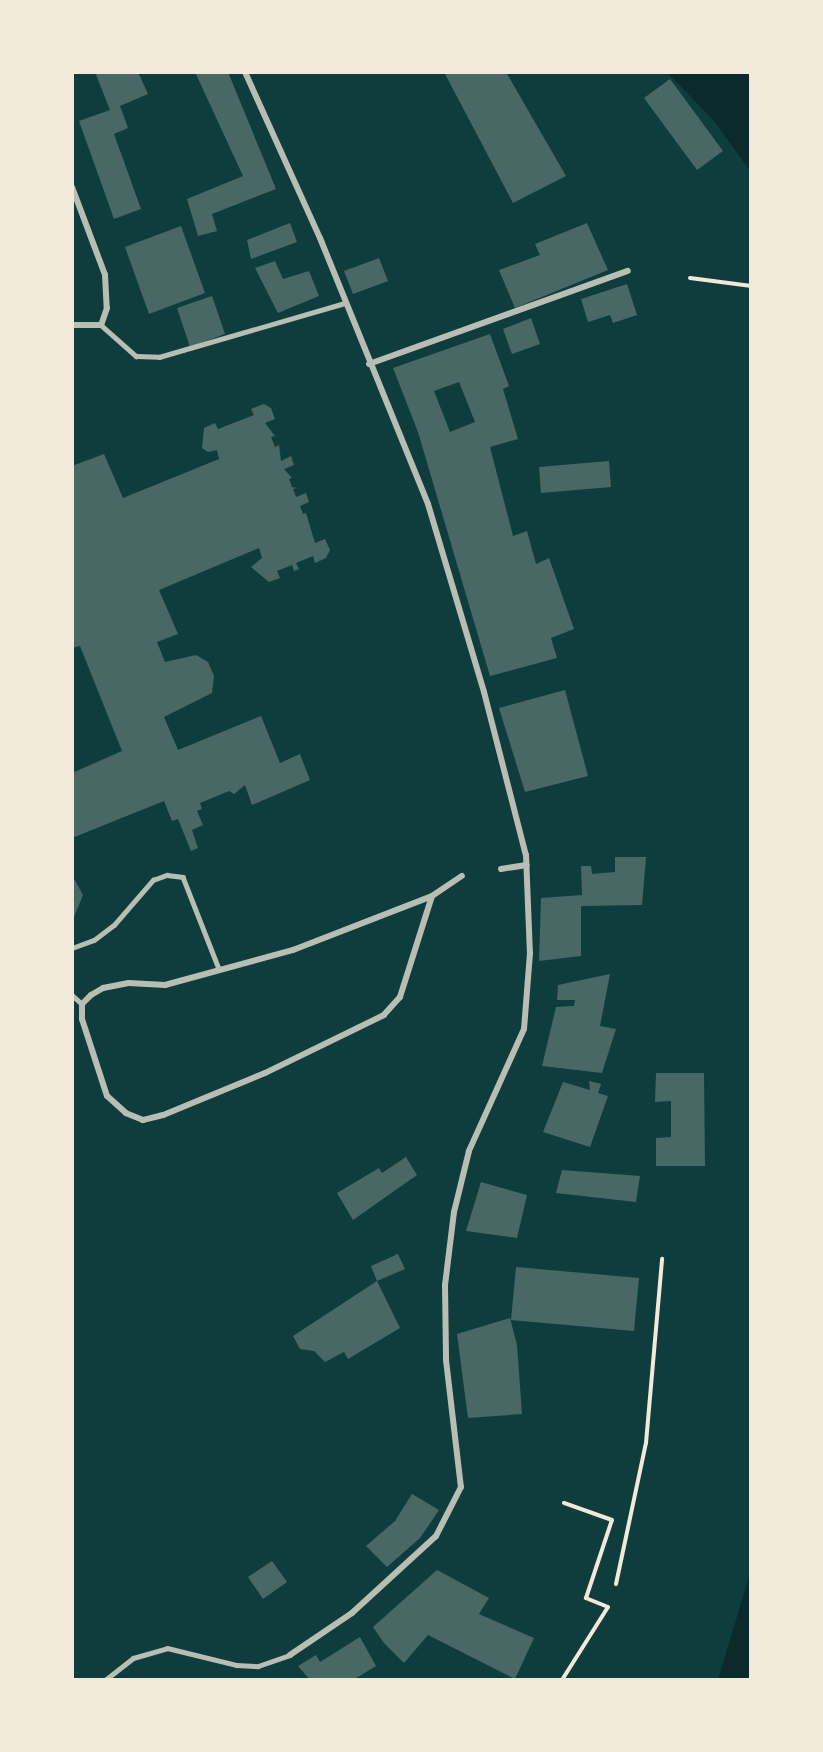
<!DOCTYPE html>
<html>
<head>
<meta charset="utf-8">
<style>
	body { margin:0 }
	#map { position:relative; width:823px; height:1752px; overflow:hidden; background:#0f3d3e; font-family:"Noto Sans",sans-serif }
	div>[style] { position:absolute }
	.water>* { inset:0; background:#0a2a2b }
	.building>* { inset:0; background:#486865 }
	.path>* { height:4px; margin:-2px; padding:0 2px; transform-origin:2px; border-radius:2px; background:#f1e9da }
	.service>* { height:4.5px; margin:-2.25px; padding:0 2.25px; transform-origin:2.25px; border-radius:2.25px; background:#b8beb3 }
	.pedestrian>* { height:5px; margin:-2.5px; padding:0 2.5px; transform-origin:2.5px; border-radius:2.5px; background:#b8beb3 }
	.minor>* { height:6px; margin:-3px; padding:0 3px; transform-origin:3px; border-radius:3px; background:#b8beb3 }
	span { translate:-50% -50%; white-space:nowrap; text-align:center; line-height:1.15; -webkit-text-stroke:6px #f1e9da; paint-order:stroke }
	.frame { position:absolute; inset:0; border:74px solid #f1e9da; pointer-events:none }
</style>
</head>
<body>
<div id="map">
	<div class="water">
		<i style="clip-path:polygon(667px 72px,751px 72px,751px 172px,714px 121px)"></i>
		<i style="clip-path:polygon(751px 1570px,751px 1680px,718px 1680px)"></i>
	</div>
	<div class="building">
		<i style="clip-path:polygon(95px 72px,138px 72px,148px 94px,120px 106px,128px 128px,114px 134px,141px 209px,114px 219px,79px 121px,110px 110px)"></i>
		<i style="clip-path:polygon(195px 72px,228px 72px,276px 189px,212px 214px,217px 231px,198px 236px,187px 199px,243px 176px)"></i>
		<i style="clip-path:polygon(444px 72px,506px 72px,566px 176px,513px 203px)"></i>
		<i style="clip-path:polygon(670px 79px,723px 151px,697px 170px,644px 98px)"></i>
		<i style="clip-path:polygon(290px 223px,297px 242px,251px 259px,247px 240px)"></i>
		<i style="clip-path:polygon(587px 223px,608px 270px,515px 308px,499px 270px,540px 255px,535px 244px)"></i>
		<i style="clip-path:polygon(181px 226px,205px 293px,149px 314px,125px 247px)"></i>
		<i style="clip-path:polygon(379px 258px,388px 281px,353px 294px,344px 271px)"></i>
		<i style="clip-path:polygon(275px 261px,283px 279px,309px 271px,319px 296px,278px 313px,255px 268px)"></i>
		<i style="clip-path:polygon(627px 284px,637px 315px,613px 323px,610px 315px,588px 322px,581px 299px)"></i>
		<i style="clip-path:polygon(212px 296px,225px 334px,190px 347px,177px 308px)"></i>
		<i style="clip-path:polygon(531px 318px,540px 344px,512px 354px,503px 329px)"></i>
		<i style="clip-path:polygon(evenodd,490px 334px,509px 386px,503px 389px,518px 439px,490px 447px,513px 536px,527px 531px,536px 564px,549px 558px,574px 629px,551px 638px,557px 658px,490px 676px,418px 432px,393px 368px,490px 334px,459px 382px,475px 422px,450px 432px,434px 391px,459px 382px)"></i>
		<i style="clip-path:polygon(264px 404px,271px 408px,275px 419px,265px 423px,275px 436px,271px 437px,275px 447px,279px 445px,281px 461px,291px 456px,294px 465px,284px 469px,292px 478px,289px 479px,292px 487px,296px 488px,293px 489px,296px 497px,306px 493px,309px 502px,300px 506px,303px 514px,306px 513px,315px 543px,325px 539px,330px 550px,326px 558px,315px 563px,313px 556px,296px 563px,299px 569px,294px 571px,292px 565px,277px 571px,280px 578px,269px 582px,251px 567px,262px 558px,259px 548px,159px 590px,178px 634px,157px 642px,165px 662px,196px 655px,208px 662px,214px 676px,212px 693px,164px 717px,178px 750px,261px 716px,280px 763px,300px 754px,310px 780px,252px 805px,245px 785px,234px 794px,229px 791px,200px 803px,202px 809px,197px 811px,203px 825px,192px 830px,198px 848px,191px 851px,178px 819px,172px 821px,164px 801px,72px 838px,72px 773px,122px 751px,80px 646px,72px 648px,72px 466px,104px 454px,123px 498px,219px 459px,217px 450px,208px 452px,202px 448px,204px 428px,215px 423px,218px 429px,254px 415px,251px 409px)"></i>
		<i style="clip-path:polygon(609px 461px,611px 487px,541px 493px,539px 467px)"></i>
		<i style="clip-path:polygon(565px 690px,588px 776px,525px 792px,499px 708px)"></i>
		<i style="clip-path:polygon(615px 857px,646px 857px,642px 905px,581px 906px,581px 956px,539px 961px,541px 898px,582px 895px,581px 866px,591px 866px,592px 874px,615px 872px)"></i>
		<i style="clip-path:polygon(72px 875px,83px 895px,74px 917px,72px 914px)"></i>
		<i style="clip-path:polygon(610px 974px,600px 1026px,616px 1029px,602px 1073px,542px 1066px,556px 1007px,574px 1006px,575px 1000px,557px 1000px,558px 985px)"></i>
		<i style="clip-path:polygon(656px 1073px,704px 1073px,705px 1166px,656px 1166px,656px 1138px,671px 1137px,671px 1101px,655px 1102px)"></i>
		<i style="clip-path:polygon(589px 1081px,601px 1084px,598px 1093px,608px 1096px,590px 1147px,543px 1132px,563px 1082px,590px 1090px)"></i>
		<i style="clip-path:polygon(406px 1157px,417px 1175px,353px 1220px,337px 1193px,379px 1168px,382px 1173px)"></i>
		<i style="clip-path:polygon(562px 1170px,640px 1176px,636px 1202px,556px 1193px)"></i>
		<i style="clip-path:polygon(481px 1182px,527px 1195px,517px 1238px,466px 1231px)"></i>
		<i style="clip-path:polygon(398px 1254px,405px 1269px,377px 1281px,371px 1266px)"></i>
		<i style="clip-path:polygon(516px 1267px,639px 1278px,634px 1331px,511px 1320px)"></i>
		<i style="clip-path:polygon(377px 1281px,400px 1328px,348px 1359px,344px 1352px,325px 1362px,314px 1351px,300px 1349px,293px 1336px)"></i>
		<i style="clip-path:polygon(510px 1318px,517px 1345px,522px 1414px,468px 1418px,457px 1334px)"></i>
		<i style="clip-path:polygon(412px 1494px,439px 1510px,420px 1538px,387px 1567px,366px 1546px,395px 1521px)"></i>
		<i style="clip-path:polygon(272px 1561px,287px 1582px,263px 1599px,248px 1577px)"></i>
		<i style="clip-path:polygon(437px 1570px,489px 1598px,479px 1614px,534px 1638px,515px 1679px,428px 1635px,404px 1663px,384px 1643px,373px 1627px)"></i>
		<i style="clip-path:polygon(360px 1637px,376px 1666px,353px 1680px,310px 1680px,298px 1666px,316px 1655px,320px 1662px)"></i>
	</div>
	<div class="path">
		<i style="left:690px;top:278px;width:62px;rotate:7.5deg"></i>
		<i style="left:616px;top:1584px;width:144px;rotate:-78deg"></i>
		<i style="left:646px;top:1443px;width:185px;rotate:-85deg"></i>
		<i style="left:562px;top:1680px;width:86px;rotate:-57.8deg"></i>
		<i style="left:608px;top:1607px;width:24px;rotate:-158deg"></i>
		<i style="left:586px;top:1598px;width:82px;rotate:-71.6deg"></i>
		<i style="left:612px;top:1520px;width:51px;rotate:-160.5deg"></i>
	</div>
	<div class="service">
		<i style="left:101px;top:325px;width:47px;rotate:41.5deg"></i>
		<i style="left:136px;top:356px;width:23px;rotate:2deg"></i>
		<i style="left:159px;top:357px;width:194px;rotate:-16.2deg"></i>
		<i style="left:72px;top:948px;width:23px;rotate:-20deg"></i>
		<i style="left:94px;top:940px;width:25px;rotate:-37deg"></i>
		<i style="left:114px;top:925px;width:60px;rotate:-49.1deg"></i>
		<i style="left:153px;top:880px;width:15px;rotate:-20deg"></i>
		<i style="left:167px;top:875px;width:16px;rotate:7deg"></i>
		<i style="left:183px;top:877px;width:99px;rotate:68.6deg"></i>
		<i style="left:72px;top:995px;width:13px;rotate:42deg"></i>
	</div>
	<div class="pedestrian">
		<i style="left:105px;top:1680px;width:36px;rotate:-38deg"></i>
		<i style="left:133px;top:1658px;width:35px;rotate:-16deg"></i>
		<i style="left:167px;top:1648px;width:71px;rotate:13.8deg"></i>
		<i style="left:236px;top:1665px;width:22px;rotate:3deg"></i>
		<i style="left:258px;top:1666px;width:34px;rotate:-19deg"></i>
	</div>
	<div class="minor">
		<i style="left:245px;top:72px;width:182px;rotate:65.7deg"></i>
		<i style="left:320px;top:238px;width:287px;rotate:67.9deg"></i>
		<i style="left:428px;top:504px;width:196px;rotate:73.4deg"></i>
		<i style="left:484px;top:692px;width:168px;rotate:75.6deg"></i>
		<i style="left:526px;top:855px;width:98px;rotate:87.7deg"></i>
		<i style="left:530px;top:953px;width:76px;rotate:94.5deg"></i>
		<i style="left:524px;top:1029px;width:134px;rotate:114.3deg"></i>
		<i style="left:469px;top:1151px;width:63px;rotate:103.8deg"></i>
		<i style="left:454px;top:1212px;width:74px;rotate:97deg"></i>
		<i style="left:445px;top:1285px;width:75px;rotate:89.2deg"></i>
		<i style="left:446px;top:1360px;width:128px;rotate:83.3deg"></i>
		<i style="left:461px;top:1487px;width:55px;rotate:117deg"></i>
		<i style="left:436px;top:1536px;width:114px;rotate:137.5deg"></i>
		<i style="left:352px;top:1613px;width:75px;rotate:145.9deg"></i>
		<i style="left:72px;top:187px;width:94px;rotate:69.4deg"></i>
		<i style="left:105px;top:275px;width:33px;rotate:87deg"></i>
		<i style="left:107px;top:308px;width:18px;rotate:109deg"></i>
		<i style="left:101px;top:325px;width:29px;rotate:180deg"></i>
		<i style="left:369px;top:364px;width:275px;rotate:-19.8deg"></i>
		<i style="left:501px;top:869px;width:26px;rotate:-9deg"></i>
		<i style="left:432px;top:896px;width:106px;rotate:107.6deg"></i>
		<i style="left:400px;top:997px;width:24px;rotate:132deg"></i>
		<i style="left:384px;top:1015px;width:132px;rotate:154deg"></i>
		<i style="left:265px;top:1073px;width:110px;rotate:157.6deg"></i>
		<i style="left:163px;top:1115px;width:21px;rotate:166deg"></i>
		<i style="left:143px;top:1120px;width:18px;rotate:-158deg"></i>
		<i style="left:126px;top:1113px;width:25px;rotate:-138deg"></i>
		<i style="left:107px;top:1096px;width:81px;rotate:-108deg"></i>
		<i style="left:82px;top:1019px;width:15px;rotate:-90deg"></i>
		<i style="left:82px;top:1004px;width:13px;rotate:-45deg"></i>
		<i style="left:91px;top:995px;width:14px;rotate:-30deg"></i>
		<i style="left:103px;top:988px;width:26px;rotate:-11deg"></i>
		<i style="left:129px;top:983px;width:36px;rotate:3deg"></i>
		<i style="left:165px;top:985px;width:133px;rotate:-15.3deg"></i>
		<i style="left:293px;top:950px;width:149px;rotate:-21.2deg"></i>
		<i style="left:432px;top:896px;width:36px;rotate:-34deg"></i>
	</div>
	<div class="frame"></div>
</div>
</body>
</html>
